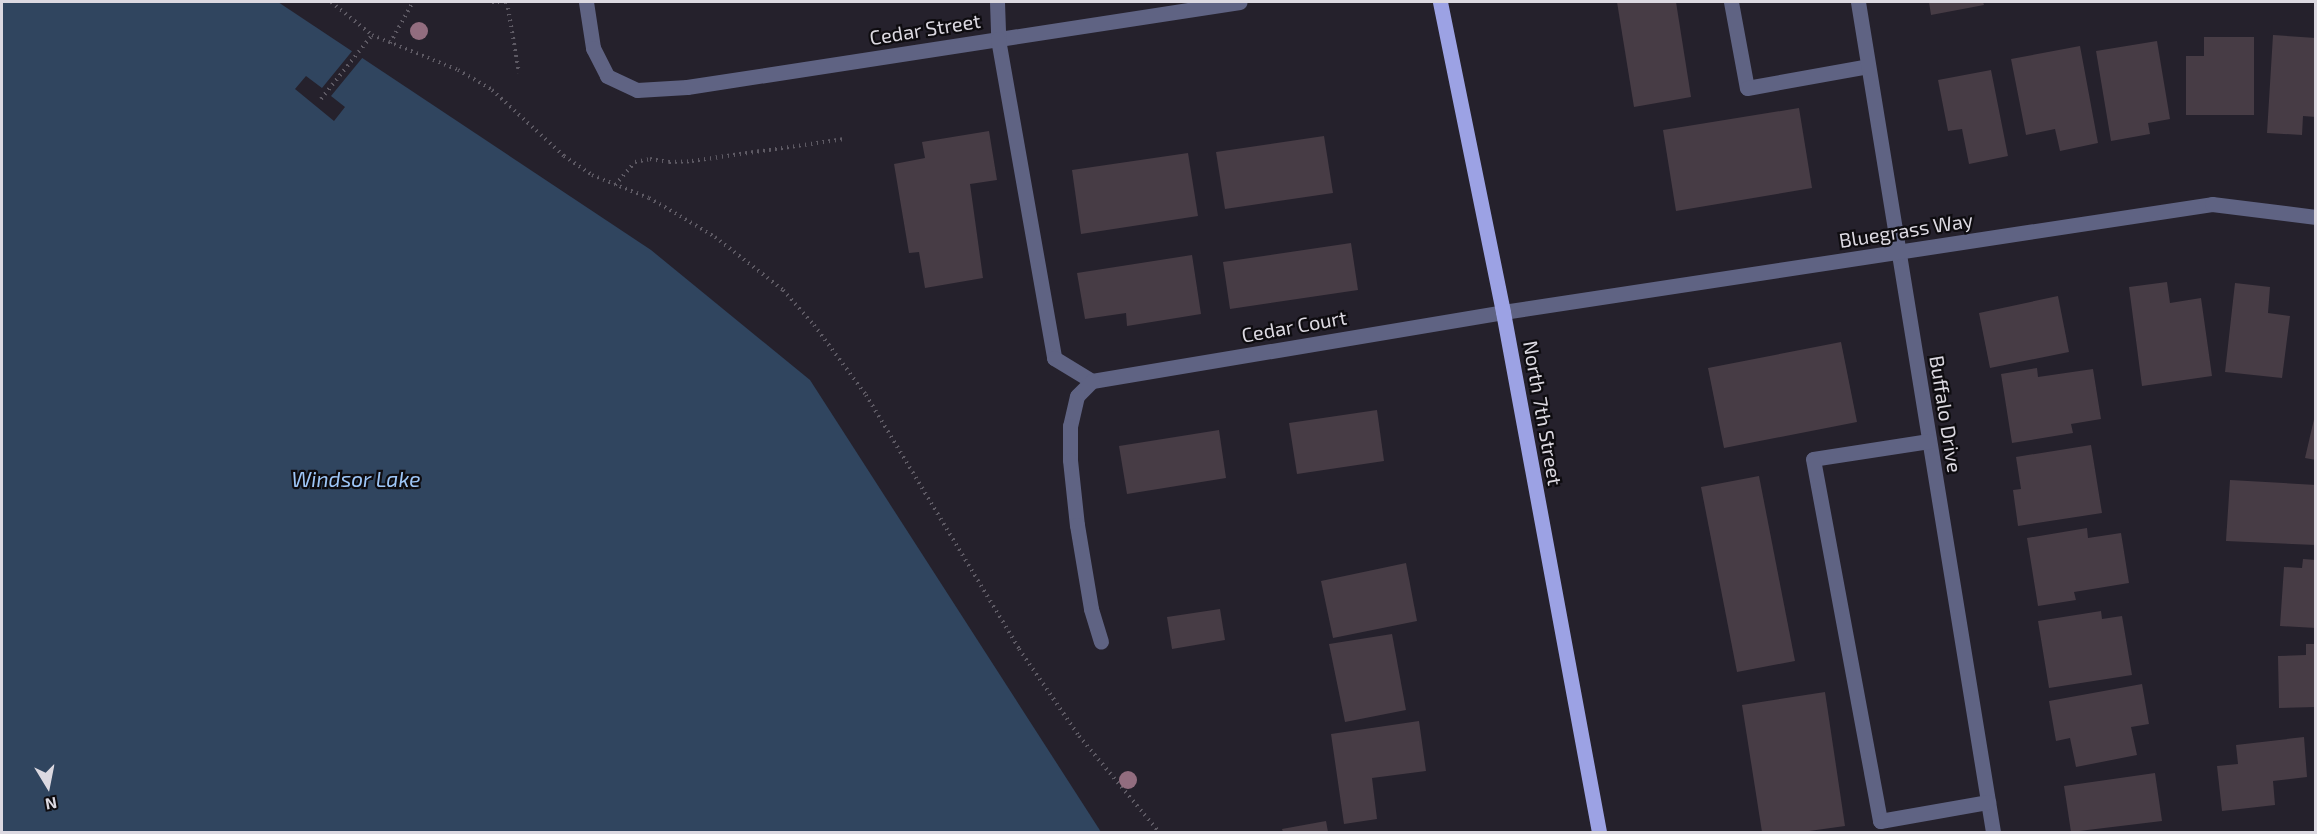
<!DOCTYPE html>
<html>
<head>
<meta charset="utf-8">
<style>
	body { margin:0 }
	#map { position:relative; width:2317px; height:834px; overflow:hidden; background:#25212c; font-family:"Exo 2",sans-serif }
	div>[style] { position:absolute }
	.water>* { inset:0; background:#30455f }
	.pier>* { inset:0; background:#25212c }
	.building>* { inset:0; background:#473c45 }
	.path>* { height:4px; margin-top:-2px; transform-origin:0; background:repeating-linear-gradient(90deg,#5e5a64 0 1.5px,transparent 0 6px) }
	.minor>* { height:15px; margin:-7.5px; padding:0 7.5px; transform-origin:7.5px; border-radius:7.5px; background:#5f6383 }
	.major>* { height:15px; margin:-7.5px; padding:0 7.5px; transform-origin:7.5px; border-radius:7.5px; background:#9ca2e4 }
	.trees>* { width:18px; height:18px; margin:-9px; border-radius:50%; background:#926d7f }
	span { translate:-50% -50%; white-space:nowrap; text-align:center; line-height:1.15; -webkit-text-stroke:4.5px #0e0c10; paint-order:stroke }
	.street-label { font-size:20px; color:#dcd9e1 }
	.water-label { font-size:21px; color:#9ec6f7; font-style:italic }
	.frame { position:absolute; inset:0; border:3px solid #dcd9e1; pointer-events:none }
	.north { position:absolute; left:18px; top:756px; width:60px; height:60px; -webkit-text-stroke:4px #0e0c10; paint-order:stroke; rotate:170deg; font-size:16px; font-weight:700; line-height:24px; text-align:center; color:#dcd9e1 }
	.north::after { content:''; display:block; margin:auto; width:21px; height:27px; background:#dcd9e1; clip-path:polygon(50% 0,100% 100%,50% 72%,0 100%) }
</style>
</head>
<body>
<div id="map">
	<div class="water">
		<i style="clip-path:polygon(2px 2px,278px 2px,651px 250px,810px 380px,1101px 832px,2px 832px)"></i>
	</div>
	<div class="pier">
		<i style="clip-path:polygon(353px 50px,363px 57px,331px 96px,345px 107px,334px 121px,295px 89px,306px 76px,322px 88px)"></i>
	</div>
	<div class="building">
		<i style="clip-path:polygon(1617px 2px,1676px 2px,1691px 97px,1634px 107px)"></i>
		<i style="clip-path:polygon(1929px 2px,1983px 2px,1984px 5px,1931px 15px)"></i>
		<i style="clip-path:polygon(2273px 35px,2316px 38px,2316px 117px,2303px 116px,2302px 135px,2267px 133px)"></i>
		<i style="clip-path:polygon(2204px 37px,2254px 37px,2254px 115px,2186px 115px,2186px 56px,2204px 56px)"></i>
		<i style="clip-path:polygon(2157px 41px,2170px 119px,2148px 123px,2150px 134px,2111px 141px,2096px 51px)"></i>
		<i style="clip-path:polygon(2080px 46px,2098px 143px,2060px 151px,2055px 129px,2026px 135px,2011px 59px)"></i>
		<i style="clip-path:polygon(1991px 70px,2008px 156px,1969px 164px,1962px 129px,1948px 131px,1938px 80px)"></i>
		<i style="clip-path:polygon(1799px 108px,1812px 188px,1676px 211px,1663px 130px)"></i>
		<i style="clip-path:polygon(989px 131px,997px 180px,970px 184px,983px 278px,925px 288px,919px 252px,909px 253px,894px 164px,925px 158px,922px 142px)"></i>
		<i style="clip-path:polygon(1324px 136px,1333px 193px,1225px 209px,1216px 152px)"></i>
		<i style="clip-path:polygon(1188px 153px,1198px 216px,1081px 234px,1072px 170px)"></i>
		<i style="clip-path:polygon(1351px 243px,1358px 290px,1230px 309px,1223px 262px)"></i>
		<i style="clip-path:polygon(1192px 255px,1201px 314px,1127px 326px,1126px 313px,1085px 319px,1077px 273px)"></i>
		<i style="clip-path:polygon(2167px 282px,2170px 303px,2201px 298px,2212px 376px,2142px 386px,2129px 287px)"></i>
		<i style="clip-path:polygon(2235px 283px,2270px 287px,2268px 313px,2290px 316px,2282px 378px,2225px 372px)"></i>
		<i style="clip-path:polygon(2058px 296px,2069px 352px,1990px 368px,1979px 313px)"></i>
		<i style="clip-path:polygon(1841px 342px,1857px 422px,1724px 448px,1708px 368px)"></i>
		<i style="clip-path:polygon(2037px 368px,2038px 377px,2093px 369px,2101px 419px,2071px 424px,2073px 433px,2012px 443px,2001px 374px)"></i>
		<i style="clip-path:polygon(1377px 410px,1384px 461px,1297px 474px,1289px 423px)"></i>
		<i style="clip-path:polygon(2315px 415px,2316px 415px,2316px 460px,2305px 458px)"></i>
		<i style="clip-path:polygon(1219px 430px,1226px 478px,1127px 494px,1119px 446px)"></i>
		<i style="clip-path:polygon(2091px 445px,2102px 513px,2018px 526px,2013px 490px,2021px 489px,2016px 457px)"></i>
		<i style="clip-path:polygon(1759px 476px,1795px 661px,1737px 672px,1701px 487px)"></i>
		<i style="clip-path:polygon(2230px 480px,2316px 485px,2316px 545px,2226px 541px)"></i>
		<i style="clip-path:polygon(2087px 528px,2088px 538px,2121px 533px,2129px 583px,2074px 592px,2076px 600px,2038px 606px,2027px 538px)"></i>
		<i style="clip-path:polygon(2303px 559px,2316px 560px,2316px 628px,2280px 626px,2284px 567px,2302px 568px)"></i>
		<i style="clip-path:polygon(1406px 563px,1417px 621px,1333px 638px,1321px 581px)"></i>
		<i style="clip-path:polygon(1220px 609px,1225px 640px,1172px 649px,1167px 617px)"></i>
		<i style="clip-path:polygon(2101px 611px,2102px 619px,2122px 616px,2132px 675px,2049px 688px,2038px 621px)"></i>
		<i style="clip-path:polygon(1392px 634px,1406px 710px,1345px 722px,1329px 644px)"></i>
		<i style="clip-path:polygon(2306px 644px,2316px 644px,2316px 707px,2279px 708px,2278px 656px,2306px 655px)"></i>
		<i style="clip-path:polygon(2142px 684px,2149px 724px,2131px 727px,2137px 755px,2076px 767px,2070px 738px,2056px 741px,2049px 701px)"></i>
		<i style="clip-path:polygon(1825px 692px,1845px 826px,1802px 832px,1762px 832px,1742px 705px)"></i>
		<i style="clip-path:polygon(1419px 721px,1426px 771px,1372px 778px,1377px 819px,1344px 824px,1331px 734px)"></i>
		<i style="clip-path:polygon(2304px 737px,2307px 777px,2273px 781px,2275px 805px,2222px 811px,2217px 766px,2238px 764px,2236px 745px)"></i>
		<i style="clip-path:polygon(2155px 773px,2162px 821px,2071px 832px,2064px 786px)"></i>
		<i style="clip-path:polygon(1326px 821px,1328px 832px,1283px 832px,1282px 829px)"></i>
	</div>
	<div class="path">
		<i style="left:331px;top:2px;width:53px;rotate:38.8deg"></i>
		<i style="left:372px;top:35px;width:93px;rotate:22.1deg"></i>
		<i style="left:458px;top:70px;width:39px;rotate:30deg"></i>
		<i style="left:492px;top:90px;width:98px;rotate:42.5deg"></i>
		<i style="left:564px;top:156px;width:34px;rotate:34deg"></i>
		<i style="left:592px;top:175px;width:61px;rotate:22deg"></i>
		<i style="left:649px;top:198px;width:36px;rotate:30deg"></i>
		<i style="left:680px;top:216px;width:41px;rotate:31deg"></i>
		<i style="left:715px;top:237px;width:86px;rotate:37.9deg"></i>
		<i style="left:783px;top:290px;width:47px;rotate:48.5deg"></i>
		<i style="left:814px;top:325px;width:87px;rotate:53.4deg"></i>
		<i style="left:866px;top:395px;width:297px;rotate:58.9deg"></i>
		<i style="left:1019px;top:649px;width:106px;rotate:55.4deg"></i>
		<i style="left:1079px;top:736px;width:125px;rotate:50.2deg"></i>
		<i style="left:492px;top:2px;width:15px"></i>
		<i style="left:507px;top:2px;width:72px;rotate:80.4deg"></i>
		<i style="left:390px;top:43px;width:47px;rotate:-60.7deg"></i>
		<i style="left:321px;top:99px;width:82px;rotate:-51.4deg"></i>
		<i style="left:615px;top:185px;width:30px;rotate:-49deg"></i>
		<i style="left:635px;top:162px;width:15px;rotate:-11deg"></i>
		<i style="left:650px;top:159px;width:19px;rotate:9deg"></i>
		<i style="left:669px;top:162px;width:23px;rotate:-2deg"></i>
		<i style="left:692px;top:161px;width:154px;rotate:-8.2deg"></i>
	</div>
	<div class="minor">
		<i style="left:586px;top:2px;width:47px;rotate:81.3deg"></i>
		<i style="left:593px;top:48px;width:31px;rotate:63deg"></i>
		<i style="left:607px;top:76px;width:33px;rotate:25deg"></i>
		<i style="left:637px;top:90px;width:50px;rotate:-3.4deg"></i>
		<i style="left:687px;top:87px;width:559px;rotate:-8.74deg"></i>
		<i style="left:997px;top:2px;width:37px;rotate:88deg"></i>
		<i style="left:998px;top:39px;width:324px;rotate:80deg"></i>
		<i style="left:1054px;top:358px;width:44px;rotate:31.2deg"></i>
		<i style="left:1731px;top:2px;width:87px;rotate:79.5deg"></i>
		<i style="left:1747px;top:88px;width:123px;rotate:-10.3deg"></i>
		<i style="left:1858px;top:2px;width:841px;rotate:80.76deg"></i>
		<i style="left:1092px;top:381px;width:417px;rotate:-9.5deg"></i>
		<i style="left:1503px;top:312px;width:717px;rotate:-8.66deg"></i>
		<i style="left:2212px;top:204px;width:105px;rotate:7.1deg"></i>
		<i style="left:1092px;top:381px;width:21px;rotate:135deg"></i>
		<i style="left:1077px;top:396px;width:31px;rotate:103deg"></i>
		<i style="left:1070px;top:426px;width:34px;rotate:90deg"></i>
		<i style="left:1070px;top:460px;width:65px;rotate:83.9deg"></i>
		<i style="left:1077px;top:525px;width:85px;rotate:80.5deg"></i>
		<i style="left:1091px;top:609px;width:34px;rotate:73deg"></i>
		<i style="left:1929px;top:441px;width:117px;rotate:171.2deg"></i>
		<i style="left:1813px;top:459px;width:368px;rotate:79.5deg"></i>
		<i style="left:1880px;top:821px;width:110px;rotate:-10deg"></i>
	</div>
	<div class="major">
		<i style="left:1440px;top:2px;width:316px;rotate:78.5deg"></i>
		<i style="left:1503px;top:312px;width:529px;rotate:79.54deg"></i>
	</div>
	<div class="trees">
		<i style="left:419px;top:31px"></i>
		<i style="left:1128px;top:780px"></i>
	</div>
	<div class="street-label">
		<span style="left:925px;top:29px;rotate:-9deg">Cedar Street</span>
		<span style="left:1906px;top:230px;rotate:-9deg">Bluegrass Way</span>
		<span style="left:1294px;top:326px;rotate:-10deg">Cedar Court</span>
		<span style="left:1543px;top:413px;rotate:80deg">North 7th Street</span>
		<span style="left:1946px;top:414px;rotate:81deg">Buffalo Drive</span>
	</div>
	<div class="water-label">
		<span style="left:356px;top:479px">Windsor Lake</span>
	</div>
	<div class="frame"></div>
	<div class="north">N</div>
</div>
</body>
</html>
